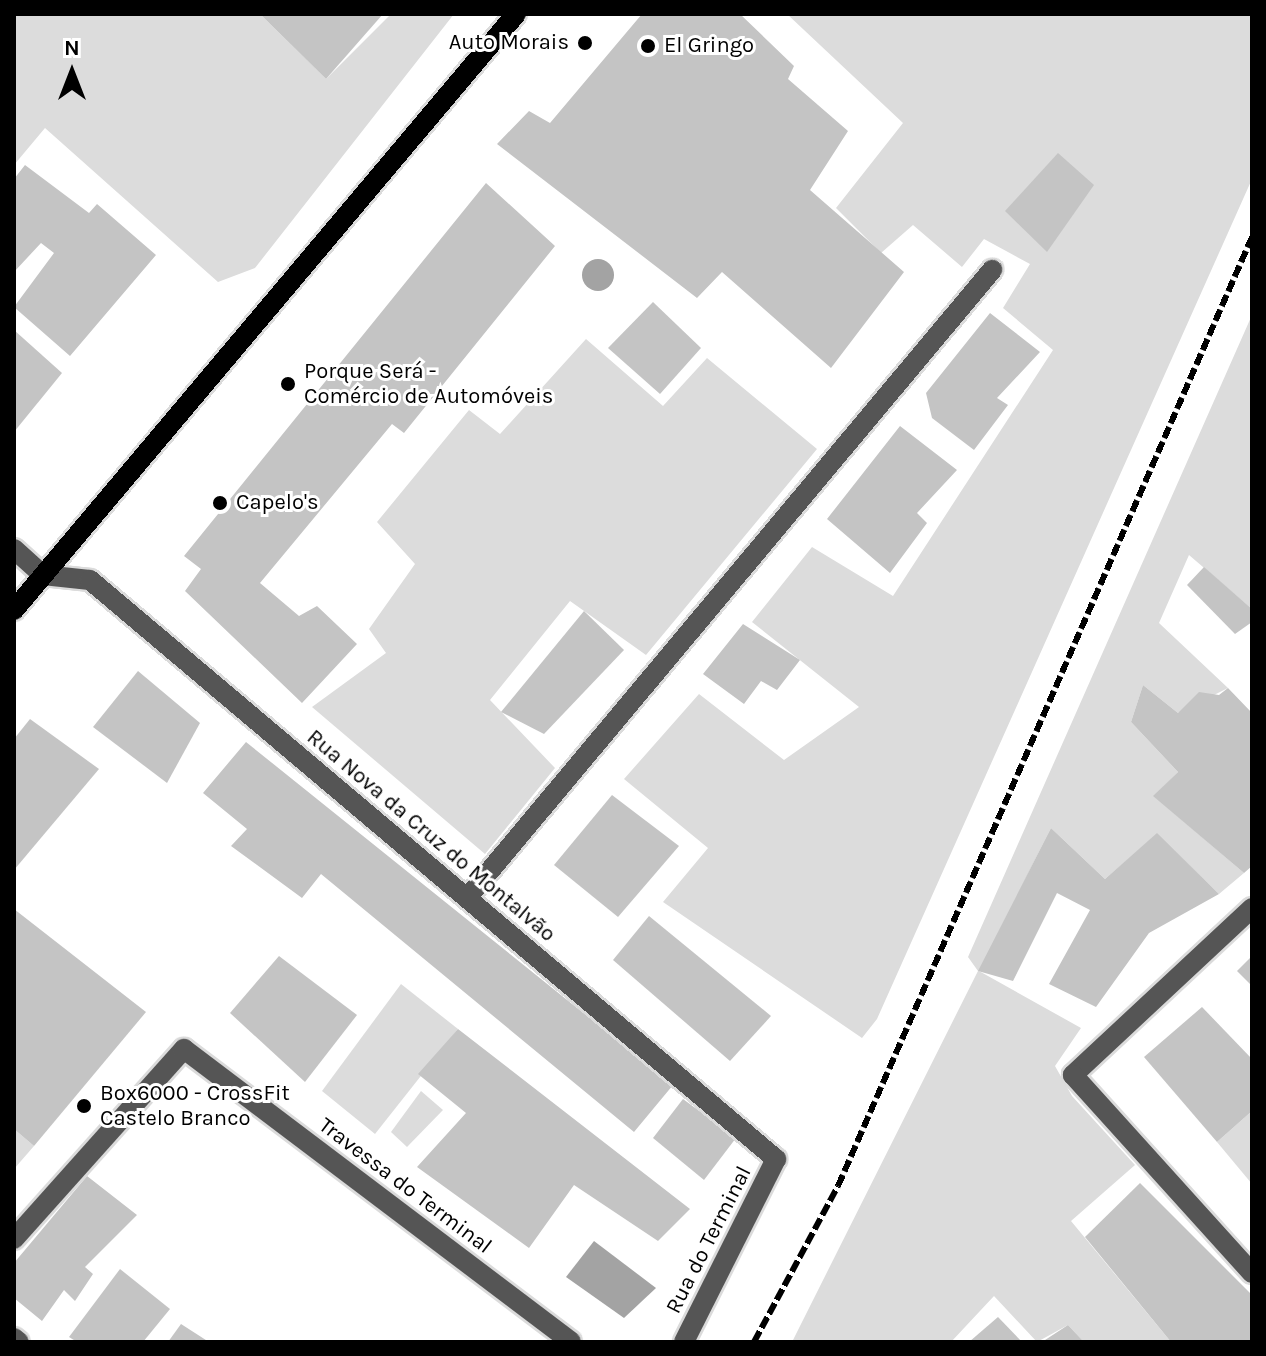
<!DOCTYPE html>
<html>
<head>
<meta charset="utf-8">
<style>
	body { margin:0 }
	#map { position:relative; width:1266px; height:1356px; overflow:hidden; background:#fff; font-family:Karla,sans-serif }
	div>[style] { position:absolute }
	.green>* { inset:0; background:#dcdcdc }
	.water>* { inset:0; background:#a3a3a3 }
	.round { border-radius:50% }
	.building>* { inset:0; background:#c4c4c4 }
	.roads { filter:drop-shadow(2px 0 #dbdbdb) drop-shadow(-2px 0 #dbdbdb) drop-shadow(0 2px #dbdbdb) drop-shadow(0 -2px #dbdbdb) }
	.minor>* { height:20px; margin:-10px; padding:0 10px; transform-origin:10px; border-radius:10px; background:#555 }
	.major>* { height:20px; margin:-10px; padding:0 10px; transform-origin:10px; border-radius:10px; background:#000 }
	.rail>* { height:6px; margin-top:-3px; transform-origin:0; background:repeating-linear-gradient(90deg,#000 0 12px,transparent 0 16px) }
	.dots>* { width:22px; height:22px; translate:-50% -50%; box-sizing:border-box; border:4px solid #fff; border-radius:50% }
	span { translate:-50% -50%; white-space:nowrap; text-align:center; line-height:1.15; -webkit-text-stroke:6px #fff; paint-order:stroke }
	.poi-label { font-size:22px; color:#000 }
	.right { translate:-100% -50%; text-align:right }
	.left { translate:0 -50%; text-align:left }
	.street-label { font-size:22px; color:#000 }
	.frame { position:absolute; inset:0; border:16px solid #000; pointer-events:none }
	.north { position:absolute; left:32px; top:32px; width:80px; height:80px; -webkit-text-stroke:6px #fff; paint-order:stroke; rotate:0deg; font-size:22px; font-weight:700; line-height:32px; text-align:center; color:#000 }
	.north::after { content:''; display:block; margin:auto; width:28px; height:36px; background:#000; clip-path:polygon(50% 0,100% 100%,50% 72%,0 100%) }
</style>
</head>
<body>
<div id="map">
	<div class="green">
		<i style="clip-path:polygon(14px 14px,260px 14px,326px 79px,391px 14px,454px 14px,255px 268px,218px 282px,45px 128px,14px 165px)"></i>
		<i style="clip-path:polygon(787px 14px,1252px 14px,1252px 179px,877px 1019px,862px 1038px,663px 902px,708px 848px,624px 779px,699px 694px,784px 760px,859px 707px,752px 622px,812px 547px,893px 596px,1053px 350px,1003px 308px,1030px 264px,984px 239px,962px 267px,913px 225px,881px 253px,836px 208px,903px 123px)"></i>
		<i style="clip-path:polygon(1252px 315px,1252px 609px,1189px 555px,1159px 623px,1228px 688px,1178px 713px,1143px 685px,1131px 722px,1178px 772px,1154px 796px,1244px 873px,1219px 894px,1157px 834px,1105px 879px,1051px 828px,979px 971px,1081px 1028px,1055px 1066px,1072px 1096px,1135px 1165px,1071px 1221px,1171px 1342px,1084px 1342px,1068px 1325px,1037px 1342px,994px 1296px,951px 1342px,792px 1342px,978px 971px,968px 957px)"></i>
		<i style="clip-path:polygon(586px 339px,663px 406px,707px 358px,817px 449px,646px 655px,570px 601px,490px 700px,555px 768px,485px 854px,312px 707px,386px 653px,369px 629px,415px 564px,377px 522px,469px 410px,500px 434px)"></i>
		<i style="clip-path:polygon(401px 984px,458px 1029px,375px 1134px,322px 1091px)"></i>
		<i style="clip-path:polygon(421px 1091px,443px 1110px,407px 1147px,391px 1132px)"></i>
		<i style="clip-path:polygon(1252px 1111px,1252px 1184px,1217px 1142px)"></i>
		<i style="clip-path:polygon(14px 1129px,34px 1146px,14px 1169px)"></i>
	</div>
	<div class="water">
		<i class="round" style="left:582px;top:259px;width:32px;height:32px"></i>
		<i style="clip-path:polygon(594px 1241px,656px 1288px,624px 1318px,566px 1277px)"></i>
	</div>
	<div class="building">
		<i style="clip-path:polygon(260px 14px,383px 14px,326px 79px)"></i>
		<i style="clip-path:polygon(642px 14px,740px 14px,794px 66px,788px 79px,848px 131px,810px 190px,904px 272px,831px 368px,722px 272px,697px 298px,497px 144px,529px 111px,550px 123px)"></i>
		<i style="clip-path:polygon(1058px 153px,1094px 185px,1047px 252px,1005px 211px)"></i>
		<i style="clip-path:polygon(25px 165px,89px 213px,97px 204px,156px 255px,70px 356px,14px 307px,54px 253px,41px 243px,14px 272px,14px 179px)"></i>
		<i style="clip-path:polygon(486px 183px,555px 246px,404px 433px,392px 424px,260px 583px,299px 616px,317px 606px,357px 644px,302px 703px,185px 591px,201px 569px,184px 556px)"></i>
		<i style="clip-path:polygon(653px 302px,701px 348px,660px 394px,608px 348px)"></i>
		<i style="clip-path:polygon(990px 313px,1040px 352px,997px 398px,1008px 405px,974px 450px,932px 418px,926px 393px)"></i>
		<i style="clip-path:polygon(14px 330px,62px 373px,14px 432px)"></i>
		<i style="clip-path:polygon(900px 426px,957px 470px,917px 513px,927px 523px,890px 573px,827px 519px)"></i>
		<i style="clip-path:polygon(1204px 567px,1252px 609px,1252px 622px,1235px 634px,1187px 585px)"></i>
		<i style="clip-path:polygon(584px 611px,624px 650px,544px 734px,501px 712px)"></i>
		<i style="clip-path:polygon(743px 624px,800px 660px,777px 690px,761px 681px,744px 704px,703px 674px)"></i>
		<i style="clip-path:polygon(138px 671px,200px 723px,167px 783px,93px 727px)"></i>
		<i style="clip-path:polygon(1143px 685px,1178px 713px,1199px 692px,1219px 695px,1228px 688px,1252px 713px,1252px 866px,1244px 873px,1153px 796px,1178px 772px,1131px 722px)"></i>
		<i style="clip-path:polygon(30px 719px,99px 769px,14px 870px,14px 739px)"></i>
		<i style="clip-path:polygon(246px 742px,673px 1085px,634px 1132px,321px 874px,302px 898px,231px 846px,247px 829px,203px 793px)"></i>
		<i style="clip-path:polygon(612px 795px,679px 846px,618px 917px,554px 865px)"></i>
		<i style="clip-path:polygon(1051px 828px,1105px 879px,1157px 833px,1219px 894px,1149px 933px,1096px 1007px,1049px 984px,1090px 910px,1057px 893px,1013px 981px,978px 971px)"></i>
		<i style="clip-path:polygon(14px 909px,146px 1012px,34px 1146px,14px 1129px)"></i>
		<i style="clip-path:polygon(649px 916px,771px 1016px,730px 1061px,613px 960px)"></i>
		<i style="clip-path:polygon(279px 956px,357px 1015px,305px 1082px,230px 1013px)"></i>
		<i style="clip-path:polygon(1252px 956px,1252px 986px,1237px 971px)"></i>
		<i style="clip-path:polygon(1202px 1007px,1252px 1059px,1252px 1111px,1217px 1142px,1144px 1057px)"></i>
		<i style="clip-path:polygon(458px 1029px,690px 1209px,658px 1241px,574px 1185px,529px 1248px,417px 1167px,466px 1113px,418px 1074px)"></i>
		<i style="clip-path:polygon(683px 1099px,736px 1138px,704px 1180px,653px 1138px)"></i>
		<i style="clip-path:polygon(87px 1176px,137px 1215px,85px 1267px,93px 1274px,75px 1301px,64px 1290px,42px 1321px,14px 1298px,14px 1263px)"></i>
		<i style="clip-path:polygon(1140px 1183px,1252px 1295px,1252px 1342px,1171px 1342px,1085px 1237px)"></i>
		<i style="clip-path:polygon(120px 1269px,170px 1309px,143px 1342px,77px 1342px,69px 1337px)"></i>
		<i style="clip-path:polygon(998px 1317px,1022px 1342px,969px 1342px)"></i>
		<i style="clip-path:polygon(181px 1324px,209px 1342px,168px 1342px)"></i>
		<i style="clip-path:polygon(1068px 1325px,1084px 1342px,1042px 1342px)"></i>
	</div>
	<div class="roads">
		<div class="minor">
			<i style="left:14px;top:549px;width:39px;rotate:42deg"></i>
			<i style="left:43px;top:575px;width:47px;rotate:6.1deg"></i>
			<i style="left:90px;top:580px;width:898px;rotate:40.17deg"></i>
			<i style="left:776px;top:1159px;width:205px;rotate:116.7deg"></i>
			<i style="left:467px;top:898px;width:819px;rotate:-50.1deg"></i>
			<i style="left:1252px;top:908px;width:245px;rotate:137deg"></i>
			<i style="left:1073px;top:1075px;width:267px;rotate:47.9deg"></i>
			<i style="left:14px;top:1239px;width:255px;rotate:-48.2deg"></i>
			<i style="left:184px;top:1049px;width:485px;rotate:37.1deg"></i>
			<i style="left:14px;top:1338px;width:6px;rotate:39deg"></i>
		</div>
		<div class="major">
			<i style="left:14px;top:610px;width:779px;rotate:-49.89deg"></i>
		</div>
	</div>
	<div class="rail">
		<i style="left:754px;top:1342px;width:177px;rotate:-61.7deg"></i>
		<i style="left:838px;top:1186px;width:1035px;rotate:-66.43deg"></i>
	</div>
	<div class="dots">
		<i style="left:585px;top:43px;background:#000"></i>
		<i style="left:648px;top:46px;background:#000"></i>
		<i style="left:288px;top:384px;background:#000"></i>
		<i style="left:220px;top:503px;background:#000"></i>
		<i style="left:84px;top:1106px;background:#000"></i>
	</div>
	<div class="poi-label">
		<span class="right" style="left:569px;top:43px">Auto Morais</span>
		<span class="left" style="left:664px;top:46px">El Gringo</span>
		<span class="left" style="left:304px;top:384px">Porque Será -<br>Comércio de Automóveis</span>
		<span class="left" style="left:236px;top:503px">Capelo's</span>
		<span class="left" style="left:100px;top:1106px">Box6000 - CrossFit<br>Castelo Branco</span>
	</div>
	<div class="street-label">
		<span style="left:431px;top:836px;rotate:40deg">Rua Nova da Cruz do Montalvão</span>
		<span style="left:405px;top:1186px;rotate:37deg">Travessa do Terminal</span>
		<span style="left:709px;top:1240px;rotate:-63deg">Rua do Terminal</span>
	</div>
	<div class="frame"></div>
	<div class="north">N</div>
</div>
</body>
</html>
